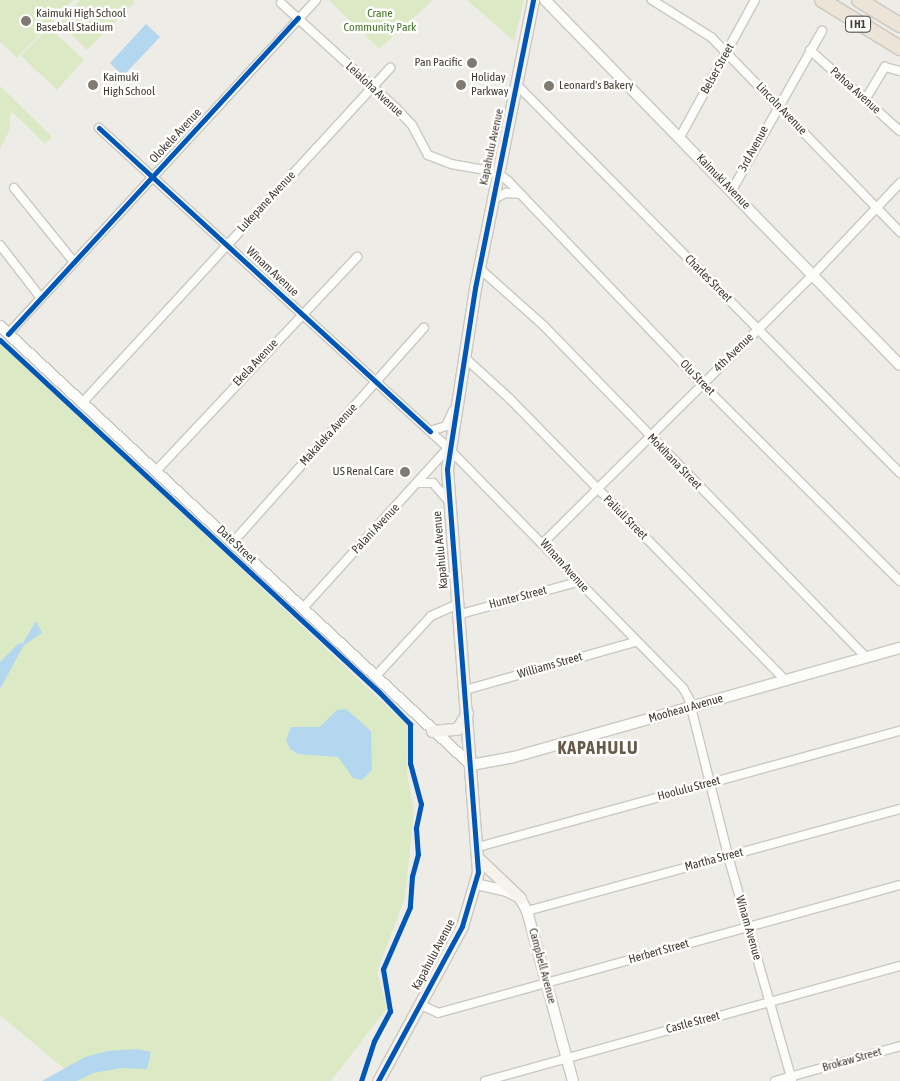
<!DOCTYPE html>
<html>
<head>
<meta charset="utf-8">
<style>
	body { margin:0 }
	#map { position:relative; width:900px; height:1081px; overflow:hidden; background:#eeece6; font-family:"Asap Condensed",sans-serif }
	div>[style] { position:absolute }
	.green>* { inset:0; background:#dbeac4 }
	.water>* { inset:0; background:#b3d7ef }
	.roads { filter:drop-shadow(1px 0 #cbc8c2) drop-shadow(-1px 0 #cbc8c2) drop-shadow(0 1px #cbc8c2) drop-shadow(0 -1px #cbc8c2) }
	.minor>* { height:8px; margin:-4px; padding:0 4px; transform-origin:4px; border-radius:4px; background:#fcfcfb }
	.tertiary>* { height:10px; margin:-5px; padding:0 5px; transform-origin:5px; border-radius:5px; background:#fcfcfb }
	.secondary>* { height:11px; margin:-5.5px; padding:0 5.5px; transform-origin:5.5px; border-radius:5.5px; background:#f6f3ec }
	.motorway>* { height:14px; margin:-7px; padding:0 7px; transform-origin:7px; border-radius:7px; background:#ebe4d7 }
	.cycleway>* { height:5px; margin:-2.5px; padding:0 2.5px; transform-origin:2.5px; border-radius:2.5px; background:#0057b8 }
	.dots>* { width:14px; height:14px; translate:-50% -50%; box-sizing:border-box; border:2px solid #fff; border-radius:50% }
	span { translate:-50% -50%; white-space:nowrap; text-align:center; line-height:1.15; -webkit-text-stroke:5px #fff; paint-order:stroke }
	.shield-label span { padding:1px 4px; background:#fff; border:1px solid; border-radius:4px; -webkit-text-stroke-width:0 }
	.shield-label { font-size:11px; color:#443d32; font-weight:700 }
	.poi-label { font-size:12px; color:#443d32 }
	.left { translate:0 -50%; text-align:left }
	.right { translate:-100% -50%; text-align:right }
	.park-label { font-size:12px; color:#437724 }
	.street-label { font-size:12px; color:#443d32 }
	.district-label { font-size:18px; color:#675b49; font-weight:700; letter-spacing:1px }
</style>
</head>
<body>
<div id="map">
	<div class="green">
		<i style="clip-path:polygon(0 0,73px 0,17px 58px,0 42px)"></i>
		<i style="clip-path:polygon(80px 0,133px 0,135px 2px,87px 50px,59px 23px)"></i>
		<i style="clip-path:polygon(329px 0,433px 0,379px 49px)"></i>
		<i style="clip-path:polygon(467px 0,524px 0,514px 41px)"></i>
		<i style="clip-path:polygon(49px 27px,84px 60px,57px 90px,21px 56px)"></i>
		<i style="clip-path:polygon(0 86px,52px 136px,45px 144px,11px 111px,9px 131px,0 149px)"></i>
		<i style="clip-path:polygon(0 341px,409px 727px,407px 773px,414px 810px,405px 898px,377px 972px,387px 1008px,331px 1081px,79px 1081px,0 1015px)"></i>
	</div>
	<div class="water">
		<i style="clip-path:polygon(146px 24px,160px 37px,123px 76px,110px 63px)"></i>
		<i style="clip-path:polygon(36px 621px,42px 633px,24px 645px,0 689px,0 662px,18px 644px,23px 643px)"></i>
		<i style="clip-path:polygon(346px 709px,371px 731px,372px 770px,362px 780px,353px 778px,338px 757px,298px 754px,290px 749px,286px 740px,291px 727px,320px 727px,337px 710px)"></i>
		<i style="clip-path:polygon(137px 1049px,151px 1052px,147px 1069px,122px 1068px,93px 1073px,77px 1081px,42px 1081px,85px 1057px,107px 1051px)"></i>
	</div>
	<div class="roads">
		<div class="minor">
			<i style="left:652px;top:0;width:70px;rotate:32.1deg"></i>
			<i style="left:711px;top:37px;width:272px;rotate:45.9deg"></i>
			<i style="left:281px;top:3px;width:156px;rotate:42.4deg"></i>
			<i style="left:396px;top:108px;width:23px;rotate:47deg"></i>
			<i style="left:412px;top:125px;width:34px;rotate:62deg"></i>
			<i style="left:428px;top:155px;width:25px;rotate:21deg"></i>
			<i style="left:451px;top:164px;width:47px;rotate:9.9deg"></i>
			<i style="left:497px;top:172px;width:14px;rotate:39deg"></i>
			<i style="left:508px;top:181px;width:281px;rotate:46.3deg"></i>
			<i style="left:702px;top:384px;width:279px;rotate:44.9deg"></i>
			<i style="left:810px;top:50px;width:121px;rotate:42deg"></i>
			<i style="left:516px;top:84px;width:547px;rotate:45.37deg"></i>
			<i style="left:865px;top:100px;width:39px;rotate:-59deg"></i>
			<i style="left:885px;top:67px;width:16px;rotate:15deg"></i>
			<i style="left:99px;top:128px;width:473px;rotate:42.5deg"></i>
			<i style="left:448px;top:448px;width:336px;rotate:45.6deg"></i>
			<i style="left:683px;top:688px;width:13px;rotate:61deg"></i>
			<i style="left:689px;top:699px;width:162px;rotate:76deg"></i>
			<i style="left:728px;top:856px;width:234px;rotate:74.1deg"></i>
			<i style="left:680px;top:137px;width:156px;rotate:-61.3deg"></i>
			<i style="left:14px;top:188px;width:95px;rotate:51deg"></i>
			<i style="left:732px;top:190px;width:183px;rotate:-60.5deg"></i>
			<i style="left:492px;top:200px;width:16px;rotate:-27deg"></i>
			<i style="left:506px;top:193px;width:14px;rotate:4deg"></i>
			<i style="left:0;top:245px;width:67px;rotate:52.3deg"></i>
			<i style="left:479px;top:268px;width:87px;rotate:41.7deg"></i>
			<i style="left:544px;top:326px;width:463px;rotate:45.8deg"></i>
			<i style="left:8px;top:334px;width:454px;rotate:-47.3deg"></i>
			<i style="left:464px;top:357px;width:62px;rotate:42.4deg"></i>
			<i style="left:510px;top:399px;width:395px;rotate:45.6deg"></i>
			<i style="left:83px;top:402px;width:454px;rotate:-47.4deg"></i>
			<i style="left:430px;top:431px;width:17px;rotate:-17deg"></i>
			<i style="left:446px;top:426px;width:17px;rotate:-65deg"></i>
			<i style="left:156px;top:471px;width:294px;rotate:-46.8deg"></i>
			<i style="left:419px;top:483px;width:14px"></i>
			<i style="left:433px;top:483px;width:21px;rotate:49deg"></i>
			<i style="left:233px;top:542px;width:287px;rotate:-48.3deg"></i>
			<i style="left:544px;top:542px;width:379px;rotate:-44.8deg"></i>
			<i style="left:813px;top:275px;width:127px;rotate:-46.6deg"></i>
			<i style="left:303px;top:608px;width:216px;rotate:-47.8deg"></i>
			<i style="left:457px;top:615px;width:125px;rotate:-15.3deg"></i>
			<i style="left:375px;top:677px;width:83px;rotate:-47.4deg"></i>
			<i style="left:431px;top:616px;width:27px;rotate:-24deg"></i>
			<i style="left:465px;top:690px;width:177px;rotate:-15.8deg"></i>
			<i style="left:478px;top:847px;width:438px;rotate:-15.4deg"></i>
			<i style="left:527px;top:911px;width:387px;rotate:-15.3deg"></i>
			<i style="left:419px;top:1004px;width:21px;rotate:25deg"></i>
			<i style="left:438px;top:1013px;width:479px;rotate:-15.5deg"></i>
			<i style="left:485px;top:1081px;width:431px;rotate:-15.5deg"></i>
			<i style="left:775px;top:1081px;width:130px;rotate:-15.6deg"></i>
		</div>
		<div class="tertiary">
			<i style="left:545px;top:0;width:509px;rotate:45.8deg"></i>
			<i style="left:0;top:326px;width:644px;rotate:42.99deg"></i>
			<i style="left:471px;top:765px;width:44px;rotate:-10.5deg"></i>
			<i style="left:514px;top:757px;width:401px;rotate:-15.8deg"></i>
			<i style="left:476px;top:884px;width:32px;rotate:13deg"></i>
			<i style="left:507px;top:891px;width:15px;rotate:28deg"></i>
			<i style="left:520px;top:898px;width:15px;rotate:62deg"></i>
			<i style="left:527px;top:911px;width:176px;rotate:74.9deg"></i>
		</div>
		<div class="secondary">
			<i style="left:432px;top:731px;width:25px;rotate:-5deg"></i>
			<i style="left:457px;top:729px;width:19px;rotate:-58deg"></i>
			<i style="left:478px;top:858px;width:58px;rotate:43.6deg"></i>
			<i style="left:378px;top:1081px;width:176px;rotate:-61.5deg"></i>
			<i style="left:462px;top:926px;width:56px;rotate:-73.5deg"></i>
			<i style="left:478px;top:872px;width:404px;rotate:-94.4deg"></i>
			<i style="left:447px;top:469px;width:183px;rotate:-81.2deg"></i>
			<i style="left:475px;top:288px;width:294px;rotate:-78.6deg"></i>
		</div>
		<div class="motorway">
			<i style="left:822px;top:0;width:92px;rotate:31.6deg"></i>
			<i style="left:859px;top:0;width:48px;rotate:31.4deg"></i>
		</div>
	</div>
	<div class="cycleway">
		<i style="left:99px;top:128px;width:449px;rotate:42.5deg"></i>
		<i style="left:8px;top:334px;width:429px;rotate:-47.5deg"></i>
		<i style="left:0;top:340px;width:517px;rotate:42.88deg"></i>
		<i style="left:379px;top:692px;width:45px;rotate:45.9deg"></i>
		<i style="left:410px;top:724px;width:39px;rotate:90deg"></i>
		<i style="left:410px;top:763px;width:42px;rotate:75deg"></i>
		<i style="left:421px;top:804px;width:25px;rotate:102deg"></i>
		<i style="left:416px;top:828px;width:26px;rotate:86deg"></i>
		<i style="left:418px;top:854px;width:23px;rotate:105deg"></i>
		<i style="left:412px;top:876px;width:31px;rotate:94deg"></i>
		<i style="left:410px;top:907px;width:68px;rotate:113.5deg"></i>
		<i style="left:383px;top:969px;width:43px;rotate:80.5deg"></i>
		<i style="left:390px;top:1011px;width:34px;rotate:118deg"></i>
		<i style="left:374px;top:1041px;width:42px;rotate:108deg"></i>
		<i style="left:378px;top:1081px;width:176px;rotate:-61.5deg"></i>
		<i style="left:462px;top:926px;width:56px;rotate:-73.5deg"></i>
		<i style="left:478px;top:872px;width:404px;rotate:-94.4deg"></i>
		<i style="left:447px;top:469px;width:183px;rotate:-81.2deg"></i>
		<i style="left:475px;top:288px;width:294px;rotate:-78.6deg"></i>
	</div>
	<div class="dots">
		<i style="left:26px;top:21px;background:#807a71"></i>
		<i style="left:472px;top:63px;background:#807a71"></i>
		<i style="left:93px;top:85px;background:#807a71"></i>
		<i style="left:461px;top:85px;background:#807a71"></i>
		<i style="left:549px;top:86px;background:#807a71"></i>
		<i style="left:405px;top:472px;background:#807a71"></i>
	</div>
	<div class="shield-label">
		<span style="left:858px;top:24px">I H1</span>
	</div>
	<div class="poi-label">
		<span class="left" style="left:36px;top:21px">Kaimuki High School<br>Baseball Stadium</span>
		<span class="right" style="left:462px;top:63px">Pan Pacific</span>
		<span class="left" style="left:103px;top:85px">Kaimuki<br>High School</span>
		<span class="left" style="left:471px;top:85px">Holiday<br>Parkway</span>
		<span class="left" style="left:559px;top:86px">Leonard's Bakery</span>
		<span class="right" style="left:394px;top:472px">US Renal Care</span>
	</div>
	<div class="park-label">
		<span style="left:380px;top:21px">Crane<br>Community Park</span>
	</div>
	<div class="street-label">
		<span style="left:718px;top:69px;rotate:-61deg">Belser Street</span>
		<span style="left:374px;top:90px;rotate:43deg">Leialoha Avenue</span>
		<span style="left:855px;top:91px;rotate:42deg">Pahoa Avenue</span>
		<span style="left:781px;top:109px;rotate:46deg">Lincoln Avenue</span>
		<span style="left:176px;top:136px;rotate:-47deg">Olokele Avenue</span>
		<span style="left:492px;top:147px;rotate:-78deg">Kapahulu Avenue</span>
		<span style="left:754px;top:149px;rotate:-62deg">3rd Avenue</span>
		<span style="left:723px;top:182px;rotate:46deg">Kaimuki Avenue</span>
		<span style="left:267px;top:202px;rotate:-47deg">Lukepane Avenue</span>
		<span style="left:272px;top:272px;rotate:43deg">Winam Avenue</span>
		<span style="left:708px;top:279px;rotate:45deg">Charles Street</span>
		<span style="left:734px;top:353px;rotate:-44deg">4th Avenue</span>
		<span style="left:256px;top:363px;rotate:-47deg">Ekela Avenue</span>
		<span style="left:697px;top:378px;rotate:46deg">Olu Street</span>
		<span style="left:329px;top:435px;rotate:-48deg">Makaleka Avenue</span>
		<span style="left:674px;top:462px;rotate:46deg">Mokihana Street</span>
		<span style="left:625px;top:518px;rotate:45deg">Paliuli Street</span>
		<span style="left:376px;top:529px;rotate:-47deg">Palani Avenue</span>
		<span style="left:236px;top:545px;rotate:43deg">Date Street</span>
		<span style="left:441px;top:550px;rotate:-95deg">Kapahulu Avenue</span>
		<span style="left:564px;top:566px;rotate:48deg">Winam Avenue</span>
		<span style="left:518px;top:598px;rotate:-15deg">Hunter Street</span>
		<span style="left:550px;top:666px;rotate:-16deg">Williams Street</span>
		<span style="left:686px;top:709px;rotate:-16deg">Mooheau Avenue</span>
		<span style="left:689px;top:789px;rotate:-15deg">Hoolulu Street</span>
		<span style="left:714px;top:860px;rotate:-15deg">Martha Street</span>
		<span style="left:748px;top:928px;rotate:74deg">Winam Avenue</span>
		<span style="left:659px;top:952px;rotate:-16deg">Herbert Street</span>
		<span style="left:434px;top:955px;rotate:-62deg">Kapahulu Avenue</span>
		<span style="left:542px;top:966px;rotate:75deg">Campbell Avenue</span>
		<span style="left:693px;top:1023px;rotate:-15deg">Castle Street</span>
		<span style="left:852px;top:1060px;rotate:-16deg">Brokaw Street</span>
	</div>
	<div class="district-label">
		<span style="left:598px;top:748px">KAPAHULU</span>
	</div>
</div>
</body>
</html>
